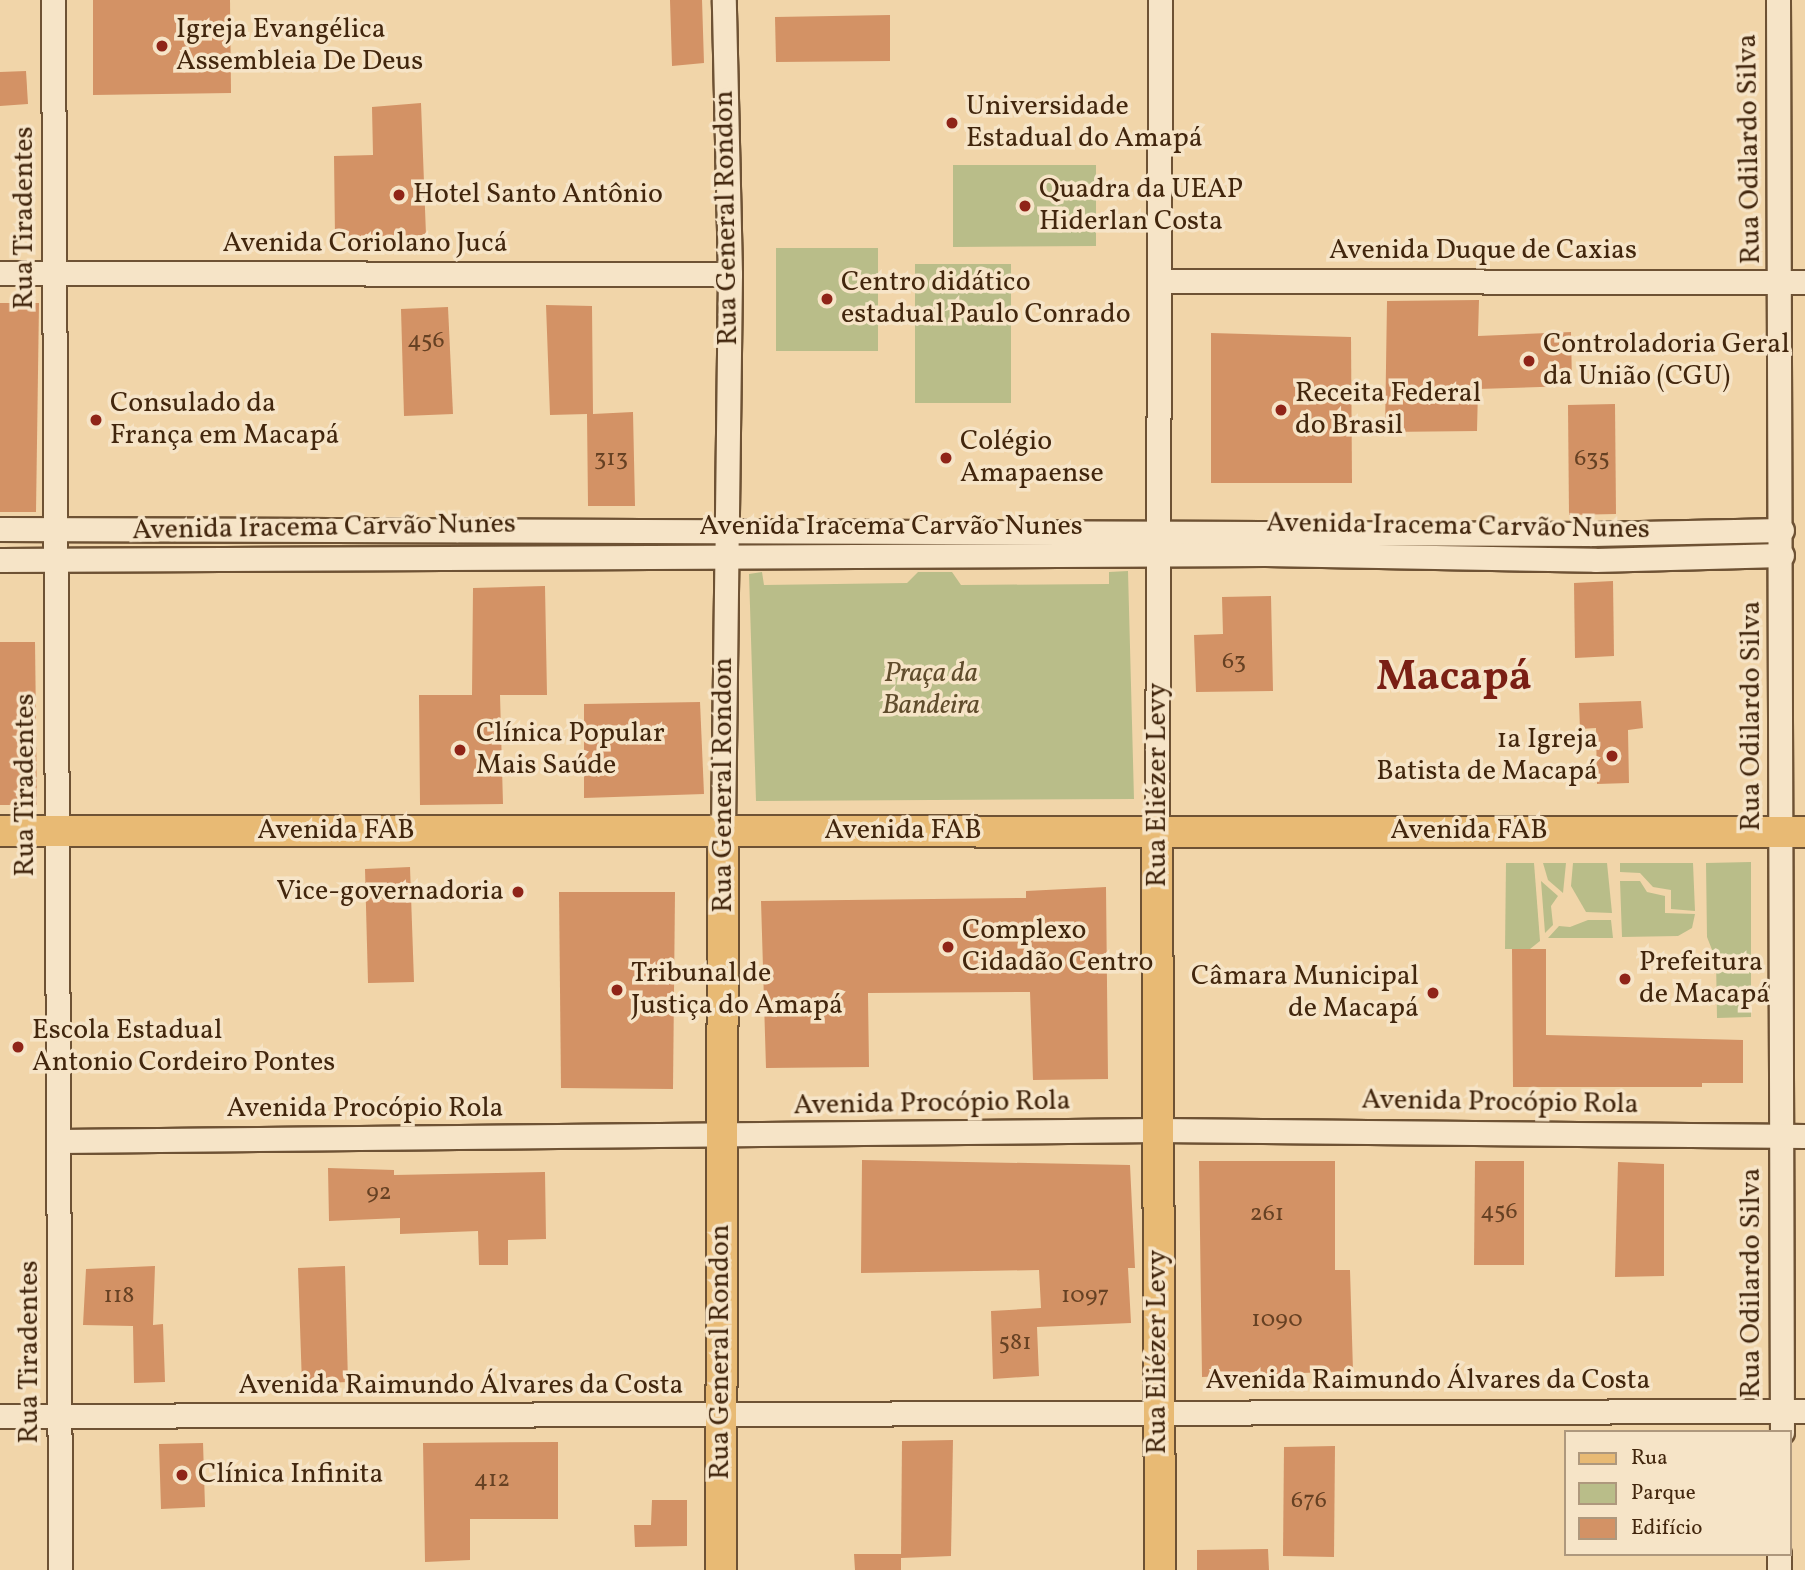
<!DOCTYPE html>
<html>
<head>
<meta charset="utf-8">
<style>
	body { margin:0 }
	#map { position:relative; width:1805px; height:1570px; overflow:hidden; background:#f1d5a9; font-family:Vollkorn,serif }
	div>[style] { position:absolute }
	.green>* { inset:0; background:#b9bd89 }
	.building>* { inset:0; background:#d39265 }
	.roads { filter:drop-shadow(2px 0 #6e5234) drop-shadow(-2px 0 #6e5234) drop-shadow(0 2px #6e5234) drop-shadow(0 -2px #6e5234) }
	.minor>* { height:23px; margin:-11.5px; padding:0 11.5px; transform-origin:11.5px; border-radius:11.5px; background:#f6e4c7 }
	.major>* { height:30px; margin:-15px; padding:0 15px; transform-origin:15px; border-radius:15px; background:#e8ba74 }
	.dots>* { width:19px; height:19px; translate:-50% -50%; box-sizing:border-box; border:4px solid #f6e4c7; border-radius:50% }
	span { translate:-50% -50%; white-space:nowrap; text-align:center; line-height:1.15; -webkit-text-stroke:7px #f6e4c7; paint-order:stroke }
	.number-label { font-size:24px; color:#664123 }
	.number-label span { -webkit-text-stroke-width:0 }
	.poi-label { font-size:28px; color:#42260d }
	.left { translate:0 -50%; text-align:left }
	.right { translate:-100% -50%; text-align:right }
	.street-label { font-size:28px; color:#42260d }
	.park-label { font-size:28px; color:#604c2c; font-style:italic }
	.town-label { font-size:42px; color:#7a1f14; font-weight:700 }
	.legend { position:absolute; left:1564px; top:1430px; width:228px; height:126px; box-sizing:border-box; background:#f6e4c7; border:2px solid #ae987d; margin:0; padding:9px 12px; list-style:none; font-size:21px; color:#42260d }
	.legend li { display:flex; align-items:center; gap:14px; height:35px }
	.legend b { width:35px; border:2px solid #ae987d }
</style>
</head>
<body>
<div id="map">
	<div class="green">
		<i style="clip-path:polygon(953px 165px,1096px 165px,1096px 246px,953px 247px)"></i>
		<i style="clip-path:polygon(776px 248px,878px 248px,878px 351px,776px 351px)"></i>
		<i style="clip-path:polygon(915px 264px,1011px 264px,1011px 403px,915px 403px)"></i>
		<i style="clip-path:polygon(1128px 571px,1134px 799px,756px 801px,749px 574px,762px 572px,764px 585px,907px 583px,918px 572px,952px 572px,961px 585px,1109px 584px,1109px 572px)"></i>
		<i style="clip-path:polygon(1751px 862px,1751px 1017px,1717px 1018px,1716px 960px,1707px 937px,1706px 863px)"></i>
		<i style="clip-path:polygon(1506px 863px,1534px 863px,1540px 941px,1530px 949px,1505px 949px)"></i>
		<i style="clip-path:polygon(1543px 863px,1566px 863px,1563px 893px,1548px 880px)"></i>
		<i style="clip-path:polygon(1573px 863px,1607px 863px,1612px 913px,1586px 912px,1571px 886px)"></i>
		<i style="clip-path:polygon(1620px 863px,1693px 863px,1695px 911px,1671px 909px,1671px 890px,1653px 887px,1640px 873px,1620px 872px)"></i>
		<i style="clip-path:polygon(1541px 881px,1558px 896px,1551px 906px,1553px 925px,1545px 933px)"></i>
		<i style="clip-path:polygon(1620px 881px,1640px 881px,1647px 892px,1665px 896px,1665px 913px,1695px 914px,1692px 928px,1678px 936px,1622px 937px)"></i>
		<i style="clip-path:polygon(1588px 920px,1611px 920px,1613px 938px,1548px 938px,1559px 926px,1570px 927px)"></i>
	</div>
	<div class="building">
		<i style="clip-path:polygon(93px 0,230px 0,231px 93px,93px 95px)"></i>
		<i style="clip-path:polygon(670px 0,702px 0,704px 63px,672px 66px)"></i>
		<i style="clip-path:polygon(890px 15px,890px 61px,776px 62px,775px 17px)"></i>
		<i style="clip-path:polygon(26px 71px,28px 104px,0 106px,0 72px)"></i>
		<i style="clip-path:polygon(421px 103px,426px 235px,335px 237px,334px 156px,373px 155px,372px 107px)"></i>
		<i style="clip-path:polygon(1479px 300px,1478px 336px,1571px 332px,1572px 386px,1478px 389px,1477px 431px,1385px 432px,1387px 301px)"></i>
		<i style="clip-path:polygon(0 303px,39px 303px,36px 512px,0 512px)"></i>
		<i style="clip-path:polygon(546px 305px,592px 306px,593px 414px,633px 412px,635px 506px,588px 506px,587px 414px,550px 415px)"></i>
		<i style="clip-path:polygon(448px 307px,453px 414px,404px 416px,401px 309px)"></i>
		<i style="clip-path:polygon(1211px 333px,1351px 337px,1352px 483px,1211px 483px)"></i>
		<i style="clip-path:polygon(1615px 404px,1616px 514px,1569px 515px,1568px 405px)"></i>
		<i style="clip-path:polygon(1613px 581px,1614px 656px,1575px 658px,1574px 583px)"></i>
		<i style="clip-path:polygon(545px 586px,547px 695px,500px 695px,503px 804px,420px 805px,419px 695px,472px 695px,473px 588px)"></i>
		<i style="clip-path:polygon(1271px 596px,1273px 691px,1196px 692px,1194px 635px,1223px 634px,1222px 597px)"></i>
		<i style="clip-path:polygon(0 642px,35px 642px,37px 805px,0 805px)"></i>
		<i style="clip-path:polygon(1641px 701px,1643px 728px,1628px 730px,1629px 783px,1597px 784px,1596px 728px,1580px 729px,1579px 703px)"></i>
		<i style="clip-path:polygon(700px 702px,704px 794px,584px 798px,584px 704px)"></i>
		<i style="clip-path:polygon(410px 867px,414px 982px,368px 983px,365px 869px)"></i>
		<i style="clip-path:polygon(1106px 887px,1108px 1079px,1033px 1080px,1030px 992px,868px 993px,869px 1067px,766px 1068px,761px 901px,1026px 898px,1026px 891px)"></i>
		<i style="clip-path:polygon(559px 892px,675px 892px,673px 1089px,561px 1088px)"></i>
		<i style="clip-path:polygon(1512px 949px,1546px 949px,1546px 1035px,1743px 1040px,1743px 1083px,1702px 1083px,1702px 1087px,1513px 1087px)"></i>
		<i style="clip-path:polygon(862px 1160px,1130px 1165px,1135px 1268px,1128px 1268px,1131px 1323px,1037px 1327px,1039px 1376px,993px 1379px,991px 1311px,1041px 1308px,1039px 1270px,861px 1273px)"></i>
		<i style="clip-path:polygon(1199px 1161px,1335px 1161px,1335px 1270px,1350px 1270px,1353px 1371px,1202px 1377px)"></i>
		<i style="clip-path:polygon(1475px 1161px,1524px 1161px,1524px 1265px,1474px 1265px)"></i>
		<i style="clip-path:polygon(1618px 1162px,1664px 1164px,1664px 1276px,1615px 1277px)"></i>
		<i style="clip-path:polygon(328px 1168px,394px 1170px,394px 1175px,545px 1172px,546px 1239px,508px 1240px,508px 1265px,479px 1265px,478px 1231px,400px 1234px,400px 1218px,329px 1221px)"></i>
		<i style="clip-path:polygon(155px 1266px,153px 1325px,163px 1324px,165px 1382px,134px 1383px,133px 1326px,83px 1325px,86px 1269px)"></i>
		<i style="clip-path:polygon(345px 1266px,348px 1382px,302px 1384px,298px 1268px)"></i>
		<i style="clip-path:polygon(953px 1440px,951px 1556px,901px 1558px,902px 1441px)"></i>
		<i style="clip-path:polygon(558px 1442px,558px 1519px,470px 1519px,470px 1560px,425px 1562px,423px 1443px)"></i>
		<i style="clip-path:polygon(203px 1443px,205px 1507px,161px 1509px,159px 1444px)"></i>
		<i style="clip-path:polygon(1335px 1446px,1334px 1557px,1283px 1556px,1284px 1447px)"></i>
		<i style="clip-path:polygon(652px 1500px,687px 1500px,687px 1546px,635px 1547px,634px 1525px,651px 1525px)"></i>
		<i style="clip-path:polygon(1268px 1549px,1269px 1570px,1197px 1570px,1197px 1550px)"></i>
		<i style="clip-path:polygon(854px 1554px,901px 1554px,901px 1570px,855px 1570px)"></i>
	</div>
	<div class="roads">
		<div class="minor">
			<i style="left:53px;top:0;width:1570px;rotate:89.74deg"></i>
			<i style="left:1778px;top:0;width:1432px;rotate:89.84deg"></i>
			<i style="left:0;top:273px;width:730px;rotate:0.08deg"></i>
			<i style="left:1161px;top:281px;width:644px;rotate:0.09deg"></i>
			<i style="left:0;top:529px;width:1592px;rotate:0.18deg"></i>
			<i style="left:1592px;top:534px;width:190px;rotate:-1.2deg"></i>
			<i style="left:0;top:560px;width:1265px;rotate:-0.27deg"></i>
			<i style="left:1265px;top:554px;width:330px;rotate:1deg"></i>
			<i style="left:1595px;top:560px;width:187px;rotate:-1.5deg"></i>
			<i style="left:723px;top:831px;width:557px;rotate:-89.28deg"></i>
			<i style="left:730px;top:274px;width:274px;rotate:-91.3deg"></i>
			<i style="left:1157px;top:831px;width:831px;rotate:-89.79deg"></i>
			<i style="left:59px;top:1141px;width:1098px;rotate:-0.57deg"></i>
			<i style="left:1157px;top:1130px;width:648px;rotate:0.53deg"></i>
			<i style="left:0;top:1416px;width:1805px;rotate:-0.16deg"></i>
			<i style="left:1779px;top:1570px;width:16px;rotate:-90deg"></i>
		</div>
		<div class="major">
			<i style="left:0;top:831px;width:1805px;rotate:0.03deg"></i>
			<i style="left:1157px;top:831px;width:739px;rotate:89.77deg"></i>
			<i style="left:721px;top:1570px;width:739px;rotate:-89.84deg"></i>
		</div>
	</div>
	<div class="dots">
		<i style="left:162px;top:46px;background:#8f2418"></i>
		<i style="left:952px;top:123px;background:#8f2418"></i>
		<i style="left:399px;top:195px;background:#8f2418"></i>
		<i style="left:1025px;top:206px;background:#8f2418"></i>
		<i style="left:827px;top:299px;background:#8f2418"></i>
		<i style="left:1529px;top:361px;background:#8f2418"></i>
		<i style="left:1281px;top:410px;background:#8f2418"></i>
		<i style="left:96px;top:420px;background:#8f2418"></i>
		<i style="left:946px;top:458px;background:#8f2418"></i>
		<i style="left:460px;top:750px;background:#8f2418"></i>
		<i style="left:1612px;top:756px;background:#8f2418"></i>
		<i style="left:518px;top:892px;background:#8f2418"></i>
		<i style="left:948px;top:947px;background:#8f2418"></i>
		<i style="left:1625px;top:979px;background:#8f2418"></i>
		<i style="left:617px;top:990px;background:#8f2418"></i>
		<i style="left:1433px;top:993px;background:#8f2418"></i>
		<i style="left:18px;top:1047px;background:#8f2418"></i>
		<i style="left:182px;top:1475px;background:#8f2418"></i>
	</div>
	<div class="number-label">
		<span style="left:426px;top:342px">456</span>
		<span style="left:611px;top:460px">313</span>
		<span style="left:1592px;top:460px">635</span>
		<span style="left:1234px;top:663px">63</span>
		<span style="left:379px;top:1194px">92</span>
		<span style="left:1499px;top:1213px">456</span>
		<span style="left:1267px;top:1215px">261</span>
		<span style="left:119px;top:1297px">118</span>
		<span style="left:1085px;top:1297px">1097</span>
		<span style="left:1277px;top:1321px">1090</span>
		<span style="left:1015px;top:1344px">581</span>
		<span style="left:492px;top:1481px">412</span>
		<span style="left:1309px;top:1502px">676</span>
	</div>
	<div class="poi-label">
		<span class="left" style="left:176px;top:46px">Igreja Evangélica<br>Assembleia De Deus</span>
		<span class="left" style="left:966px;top:123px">Universidade<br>Estadual do Amapá</span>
		<span class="left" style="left:1039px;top:206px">Quadra da UEAP<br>Hiderlan Costa</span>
		<span class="left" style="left:413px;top:195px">Hotel Santo Antônio</span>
		<span class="left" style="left:841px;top:299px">Centro didático<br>estadual Paulo Conrado</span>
		<span class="left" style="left:1543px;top:361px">Controladoria Geral<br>da União (CGU)</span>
		<span class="left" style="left:1295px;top:410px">Receita Federal<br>do Brasil</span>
		<span class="left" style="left:110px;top:420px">Consulado da<br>França em Macapá</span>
		<span class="left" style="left:960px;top:458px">Colégio<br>Amapaense</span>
		<span class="left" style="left:476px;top:750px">Clínica Popular<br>Mais Saúde</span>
		<span class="right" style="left:1598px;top:756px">1a Igreja<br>Batista de Macapá</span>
		<span class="right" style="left:504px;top:892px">Vice-governadoria</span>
		<span class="left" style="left:962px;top:947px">Complexo<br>Cidadão Centro</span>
		<span class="left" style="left:1639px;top:979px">Prefeitura<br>de Macapá</span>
		<span class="left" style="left:631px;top:990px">Tribunal de<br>Justiça do Amapá</span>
		<span class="right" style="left:1419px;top:993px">Câmara Municipal<br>de Macapá</span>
		<span class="left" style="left:32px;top:1047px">Escola Estadual<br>Antonio Cordeiro Pontes</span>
		<span class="left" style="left:198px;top:1475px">Clínica Infinita</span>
	</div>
	<div class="street-label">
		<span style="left:1750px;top:149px;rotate:-91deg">Rua Odilardo Silva</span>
		<span style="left:25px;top:218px;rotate:-90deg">Rua Tiradentes</span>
		<span style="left:727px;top:218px;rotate:-91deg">Rua General Rondon</span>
		<span style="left:365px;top:244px">Avenida Coriolano Jucá</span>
		<span style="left:1483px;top:251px">Avenida Duque de Caxias</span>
		<span style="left:891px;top:527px">Avenida Iracema Carvão Nunes</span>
		<span style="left:1458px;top:527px;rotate:1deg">Avenida Iracema Carvão Nunes</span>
		<span style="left:324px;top:528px;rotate:-1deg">Avenida Iracema Carvão Nunes</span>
		<span style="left:1752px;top:716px;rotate:-90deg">Rua Odilardo Silva</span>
		<span style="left:26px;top:785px;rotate:-90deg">Rua Tiradentes</span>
		<span style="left:724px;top:785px;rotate:-90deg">Rua General Rondon</span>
		<span style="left:1158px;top:785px;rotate:-90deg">Rua Eliézer Levy</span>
		<span style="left:336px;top:831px">Avenida FAB</span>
		<span style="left:903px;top:831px">Avenida FAB</span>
		<span style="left:1469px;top:831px">Avenida FAB</span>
		<span style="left:1500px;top:1103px;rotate:1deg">Avenida Procópio Rola</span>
		<span style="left:932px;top:1104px;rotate:-1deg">Avenida Procópio Rola</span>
		<span style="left:365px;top:1109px">Avenida Procópio Rola</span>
		<span style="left:1752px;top:1283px;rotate:-90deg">Rua Odilardo Silva</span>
		<span style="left:30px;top:1352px;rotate:-90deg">Rua Tiradentes</span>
		<span style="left:721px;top:1352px;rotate:-90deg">Rua General Rondon</span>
		<span style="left:1158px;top:1352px;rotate:-90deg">Rua Eliézer Levy</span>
		<span style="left:1428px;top:1381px">Avenida Raimundo Álvares da Costa</span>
		<span style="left:461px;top:1386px">Avenida Raimundo Álvares da Costa</span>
	</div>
	<div class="park-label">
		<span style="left:931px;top:690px">Praça da<br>Bandeira</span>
	</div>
	<div class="town-label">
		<span style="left:1454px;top:679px">Macapá</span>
	</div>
	<ul class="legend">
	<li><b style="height:9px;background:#e8ba74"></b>Rua</li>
	<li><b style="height:19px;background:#b9bd89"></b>Parque</li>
	<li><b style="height:19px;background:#d39265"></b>Edifício</li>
	</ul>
</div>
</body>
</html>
